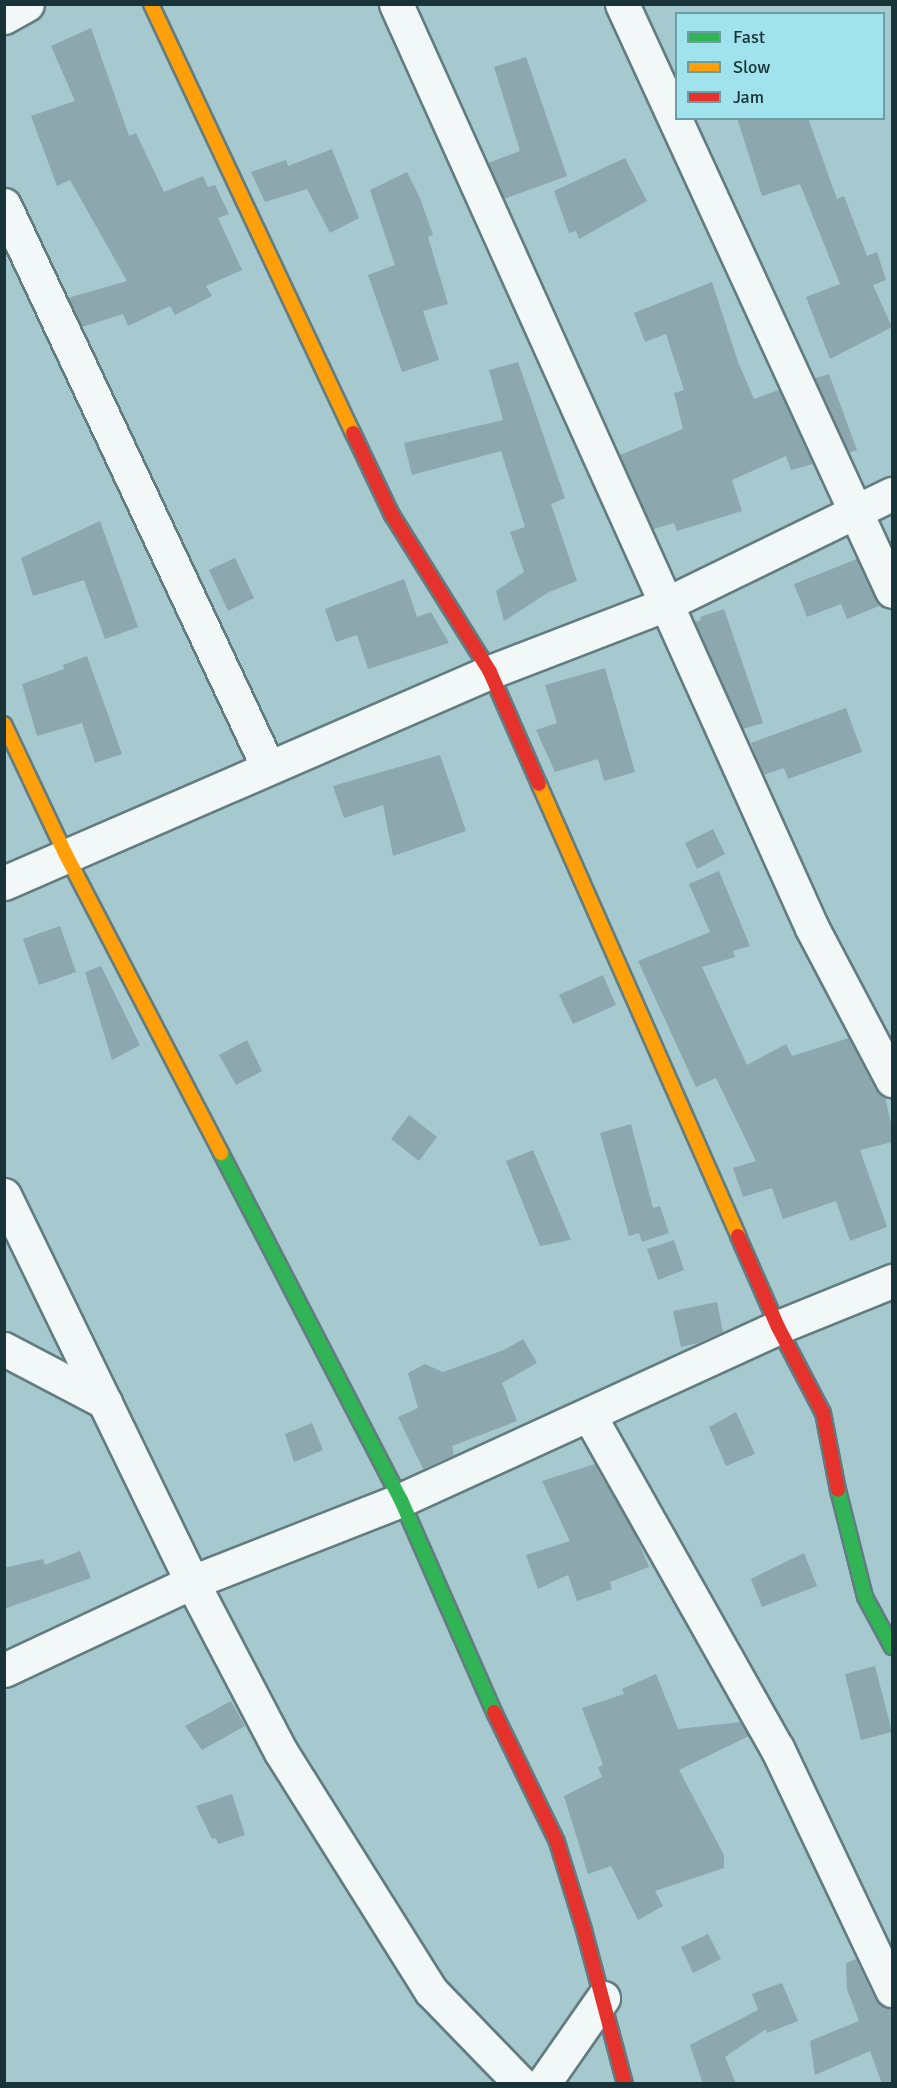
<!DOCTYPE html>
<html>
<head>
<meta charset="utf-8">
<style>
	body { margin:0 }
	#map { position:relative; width:897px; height:2088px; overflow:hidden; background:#a5c9ce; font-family:Signika,sans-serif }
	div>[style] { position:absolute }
	.building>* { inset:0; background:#8ca7ae }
	.roads { filter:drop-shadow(2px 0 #627d80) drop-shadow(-2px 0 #627d80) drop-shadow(0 2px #627d80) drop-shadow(0 -2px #627d80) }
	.street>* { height:33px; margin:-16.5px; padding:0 16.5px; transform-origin:16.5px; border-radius:16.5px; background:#f2f7f8 }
	.fast>* { height:14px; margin:-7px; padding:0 7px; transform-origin:7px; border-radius:7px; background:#30b455 }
	.slow>* { height:14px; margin:-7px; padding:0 7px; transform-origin:7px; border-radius:7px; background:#ff9f0a }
	.jam>* { height:14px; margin:-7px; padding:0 7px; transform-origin:7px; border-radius:7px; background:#e5322d }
	span { translate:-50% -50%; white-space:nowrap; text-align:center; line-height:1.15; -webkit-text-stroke:4.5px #a1e3ed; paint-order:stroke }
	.frame { position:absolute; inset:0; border:6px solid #193438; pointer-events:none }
	.legend { position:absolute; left:675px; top:12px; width:210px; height:108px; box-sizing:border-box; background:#a1e3ed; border:2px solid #6b9da5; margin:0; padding:8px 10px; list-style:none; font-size:18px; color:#193438 }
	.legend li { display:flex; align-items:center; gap:12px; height:30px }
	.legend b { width:30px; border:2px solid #6b9da5 }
</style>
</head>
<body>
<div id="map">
	<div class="building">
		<i style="clip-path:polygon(91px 28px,129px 136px,136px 133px,164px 192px,203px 176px,208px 187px,215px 185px,229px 214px,218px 218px,242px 270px,206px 286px,212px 296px,175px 315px,170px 306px,128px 326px,123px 314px,82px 327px,68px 298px,127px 281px,70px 180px,57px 186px,31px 116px,75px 101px,51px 46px)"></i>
		<i style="clip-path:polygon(526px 57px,567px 176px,504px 199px,488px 163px,520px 151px,494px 67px)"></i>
		<i style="clip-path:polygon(737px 118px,808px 118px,837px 199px,844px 196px,867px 256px,877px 252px,886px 280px,873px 285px,892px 327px,830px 359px,806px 297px,840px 284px,800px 184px,762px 196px)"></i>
		<i style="clip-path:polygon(332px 149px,359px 218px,330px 233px,307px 189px,265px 202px,251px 172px,286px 160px,288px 166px)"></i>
		<i style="clip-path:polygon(625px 158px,647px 201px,579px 239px,576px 231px,569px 233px,554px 191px)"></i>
		<i style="clip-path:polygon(407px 172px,420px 198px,433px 235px,428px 237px,448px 304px,423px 311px,439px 360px,402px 372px,368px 275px,395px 265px,370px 190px)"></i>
		<i style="clip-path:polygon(712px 282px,738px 362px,754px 399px,779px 390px,813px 464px,791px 470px,786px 456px,732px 480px,742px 511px,677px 531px,674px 523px,653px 529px,620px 455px,683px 429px,674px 393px,684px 390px,666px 334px,645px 342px,634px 313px)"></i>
		<i style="clip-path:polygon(518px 362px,565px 498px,551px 504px,577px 581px,549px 592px,504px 621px,496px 591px,524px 572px,510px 532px,525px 527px,501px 451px,412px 475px,404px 443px,503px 420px,489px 370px)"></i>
		<i style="clip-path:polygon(829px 374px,857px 450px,849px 453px,815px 378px)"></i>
		<i style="clip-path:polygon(100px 521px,138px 627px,105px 639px,84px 580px,33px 596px,21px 558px)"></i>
		<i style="clip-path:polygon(235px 558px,254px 598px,228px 611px,209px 570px)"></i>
		<i style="clip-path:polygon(857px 559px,879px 606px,847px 619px,841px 604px,807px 617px,794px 584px)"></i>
		<i style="clip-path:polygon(404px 579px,417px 617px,431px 612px,449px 643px,368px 669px,357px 635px,336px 642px,325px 609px)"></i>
		<i style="clip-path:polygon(724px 609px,763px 723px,743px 729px,695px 622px,701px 620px,700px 617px)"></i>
		<i style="clip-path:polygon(87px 656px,122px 754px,95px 763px,82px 723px,37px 736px,22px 684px,64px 669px,63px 665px)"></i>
		<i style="clip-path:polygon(605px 668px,635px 772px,604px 781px,598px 759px,555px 772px,536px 730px,557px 723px,545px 685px)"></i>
		<i style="clip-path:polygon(846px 708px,862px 752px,788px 779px,784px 768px,763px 775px,751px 743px)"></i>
		<i style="clip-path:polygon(440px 755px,466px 831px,393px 856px,383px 805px,344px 818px,333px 786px)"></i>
		<i style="clip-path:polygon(713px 829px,725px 854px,697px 869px,685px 843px)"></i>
		<i style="clip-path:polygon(719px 871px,750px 946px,733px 951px,735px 957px,702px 967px,747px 1065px,786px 1044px,792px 1056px,849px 1038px,875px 1089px,885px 1097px,892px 1128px,892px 1142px,860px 1150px,887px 1227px,850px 1241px,836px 1201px,783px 1219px,772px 1188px,743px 1197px,733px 1168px,756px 1161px,716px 1078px,696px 1087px,638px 961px,710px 932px,689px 884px)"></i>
		<i style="clip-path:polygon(60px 926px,76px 972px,39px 985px,23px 939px)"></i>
		<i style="clip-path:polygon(101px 966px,140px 1045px,112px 1060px,85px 972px)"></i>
		<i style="clip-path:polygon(603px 975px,616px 1005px,573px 1024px,559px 995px)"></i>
		<i style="clip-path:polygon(247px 1040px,262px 1071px,236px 1085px,219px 1055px)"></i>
		<i style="clip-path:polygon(409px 1115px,437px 1137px,419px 1161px,391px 1139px)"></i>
		<i style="clip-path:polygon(631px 1124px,653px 1208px,660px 1206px,669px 1233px,642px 1242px,639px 1233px,629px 1236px,600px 1133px)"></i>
		<i style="clip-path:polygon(533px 1150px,571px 1240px,540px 1246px,506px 1161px)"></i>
		<i style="clip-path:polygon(674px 1240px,684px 1270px,658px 1280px,647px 1249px)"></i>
		<i style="clip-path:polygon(717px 1302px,723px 1332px,698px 1343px,681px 1347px,673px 1311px)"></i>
		<i style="clip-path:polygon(523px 1339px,537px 1363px,502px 1383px,517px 1421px,452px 1446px,454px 1455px,423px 1469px,398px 1417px,418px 1408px,408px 1373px,425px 1364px,443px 1372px,504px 1350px)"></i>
		<i style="clip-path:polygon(736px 1412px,755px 1454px,726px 1466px,709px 1427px)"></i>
		<i style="clip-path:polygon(312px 1423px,323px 1450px,294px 1462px,285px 1434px)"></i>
		<i style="clip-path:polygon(595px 1464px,636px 1536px,649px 1567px,610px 1582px,612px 1589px,577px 1601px,568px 1575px,538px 1589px,526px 1555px,570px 1541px,542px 1481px)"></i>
		<i style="clip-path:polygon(80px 1551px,91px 1578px,4px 1609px,4px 1568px,43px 1559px,45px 1565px)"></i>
		<i style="clip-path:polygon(804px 1553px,817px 1586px,762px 1607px,751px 1579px)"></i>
		<i style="clip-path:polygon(875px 1666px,892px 1732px,861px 1740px,845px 1674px)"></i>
		<i style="clip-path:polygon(656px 1674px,678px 1729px,741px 1722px,749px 1736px,679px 1770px,724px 1855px,724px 1868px,655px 1891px,663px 1906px,638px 1920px,611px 1866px,588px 1874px,564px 1796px,602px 1777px,598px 1767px,603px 1765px,582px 1708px,624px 1694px,622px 1689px)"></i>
		<i style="clip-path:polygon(231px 1701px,245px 1726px,202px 1750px,185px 1726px)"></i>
		<i style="clip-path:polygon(232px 1794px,245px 1835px,218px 1844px,216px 1838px,212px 1839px,196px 1806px)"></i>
		<i style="clip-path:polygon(708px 1934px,721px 1959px,693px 1973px,681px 1947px)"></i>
		<i style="clip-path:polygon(856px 1959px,875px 1999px,882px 2006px,892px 2008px,892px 2084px,882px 2084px,870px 2051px,815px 2075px,810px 2041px,859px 2021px,847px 1989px,846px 1963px)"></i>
		<i style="clip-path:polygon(782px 1983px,798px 2021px,767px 2033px,766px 2029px,725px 2057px,736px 2084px,703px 2084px,690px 2045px,758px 2010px,752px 1994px)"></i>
	</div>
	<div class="roads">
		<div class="street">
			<i style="left:396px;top:4px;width:1013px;rotate:65.76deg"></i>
			<i style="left:812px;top:928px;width:172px;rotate:62.2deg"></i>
			<i style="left:622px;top:4px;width:646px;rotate:65.3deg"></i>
			<i style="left:4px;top:17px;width:26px;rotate:-29deg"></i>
			<i style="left:4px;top:205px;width:621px;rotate:64.84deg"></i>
			<i style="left:4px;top:883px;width:530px;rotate:-23.47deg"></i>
			<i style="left:490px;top:672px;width:189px;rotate:-21.1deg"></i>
			<i style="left:666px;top:604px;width:251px;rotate:-26deg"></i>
			<i style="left:4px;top:1195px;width:430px;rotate:64.1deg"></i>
			<i style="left:192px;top:1582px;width:192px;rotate:62.4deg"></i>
			<i style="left:281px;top:1752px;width:282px;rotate:57.9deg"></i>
			<i style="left:431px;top:1991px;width:129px;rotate:45.9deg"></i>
			<i style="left:4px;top:1349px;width:114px;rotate:27.7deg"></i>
			<i style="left:589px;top:1415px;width:382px;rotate:60.6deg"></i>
			<i style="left:777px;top:1748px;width:268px;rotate:64.6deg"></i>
			<i style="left:4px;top:1670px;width:208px;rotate:-25.1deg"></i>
			<i style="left:192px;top:1582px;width:225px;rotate:-21.4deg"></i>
			<i style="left:401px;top:1500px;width:415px;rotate:-24.6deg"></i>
			<i style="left:778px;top:1327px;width:123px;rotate:-22deg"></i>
			<i style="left:543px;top:2084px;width:105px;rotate:-55.1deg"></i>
		</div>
		<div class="fast">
			<i style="left:221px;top:1153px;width:391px;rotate:62.6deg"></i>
			<i style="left:401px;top:1500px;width:232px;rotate:66.3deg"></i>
			<i style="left:838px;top:1490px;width:110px;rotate:75.8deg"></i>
			<i style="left:865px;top:1597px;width:57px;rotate:61.6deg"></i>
		</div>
		<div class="slow">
			<i style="left:151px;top:4px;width:474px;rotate:64.8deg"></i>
			<i style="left:4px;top:724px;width:145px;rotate:64.7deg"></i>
			<i style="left:66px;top:855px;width:336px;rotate:62.5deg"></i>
			<i style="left:539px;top:784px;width:494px;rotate:66.2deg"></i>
		</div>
		<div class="jam">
			<i style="left:353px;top:433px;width:91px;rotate:64.6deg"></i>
			<i style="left:392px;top:515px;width:185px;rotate:58deg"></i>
			<i style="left:490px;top:672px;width:122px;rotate:66.4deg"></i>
			<i style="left:738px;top:1236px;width:99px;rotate:66.3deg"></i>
			<i style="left:778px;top:1327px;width:97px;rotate:62.4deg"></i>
			<i style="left:823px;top:1413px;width:78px;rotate:79deg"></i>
			<i style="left:494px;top:1712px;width:144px;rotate:64.1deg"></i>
			<i style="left:557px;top:1842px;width:92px;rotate:72.9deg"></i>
			<i style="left:584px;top:1930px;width:159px;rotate:75.1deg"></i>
		</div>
	</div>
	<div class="frame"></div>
	<ul class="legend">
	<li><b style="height:8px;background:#30b455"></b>Fast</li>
	<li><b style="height:8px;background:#ff9f0a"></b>Slow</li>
	<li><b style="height:8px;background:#e5322d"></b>Jam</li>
	</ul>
</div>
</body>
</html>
